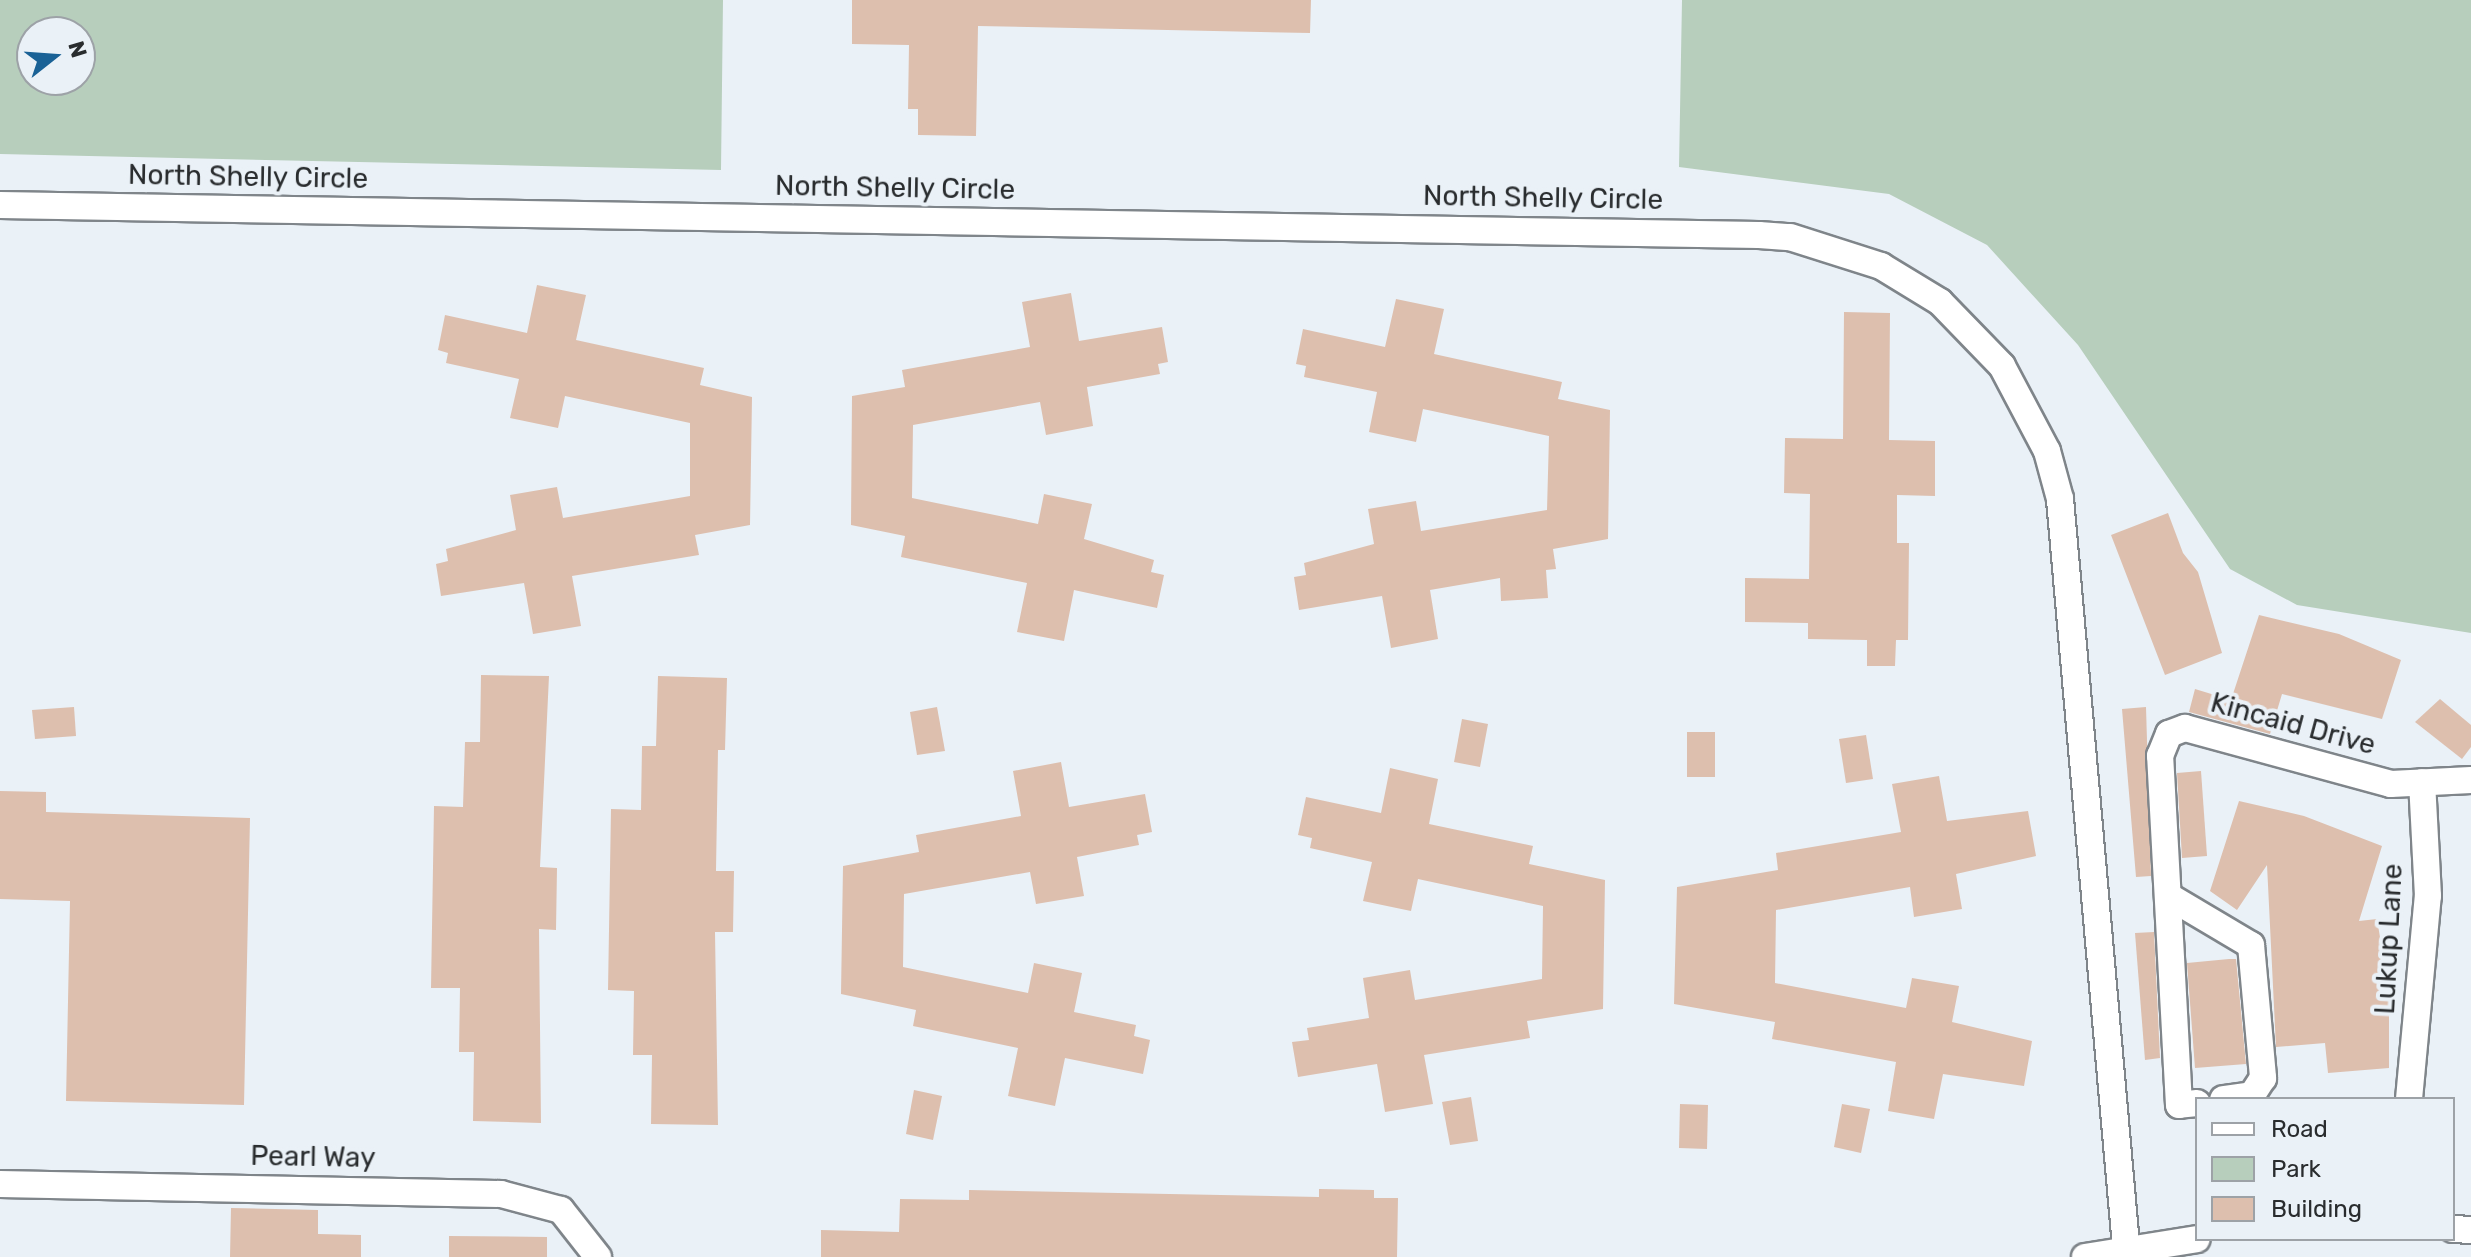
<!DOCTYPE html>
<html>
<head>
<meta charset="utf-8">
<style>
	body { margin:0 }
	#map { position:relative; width:2471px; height:1257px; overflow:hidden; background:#eaf1f7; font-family:Rubik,sans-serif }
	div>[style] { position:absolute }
	.green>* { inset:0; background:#b7cebc }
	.building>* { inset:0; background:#ddbfae }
	.roads { filter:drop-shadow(2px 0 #7f858a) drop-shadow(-2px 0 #7f858a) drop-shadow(0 2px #7f858a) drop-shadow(0 -2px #7f858a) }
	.minor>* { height:26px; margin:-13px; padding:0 13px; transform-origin:13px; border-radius:13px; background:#fff }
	span { translate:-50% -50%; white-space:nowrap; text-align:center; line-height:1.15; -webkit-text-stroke:8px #eaf1f7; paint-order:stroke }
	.street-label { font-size:28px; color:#292c2e }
	.legend { position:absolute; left:2195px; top:1097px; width:260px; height:144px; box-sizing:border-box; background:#eaf1f7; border:2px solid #9da2a7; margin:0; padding:10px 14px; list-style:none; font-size:24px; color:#292c2e }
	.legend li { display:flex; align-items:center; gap:16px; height:40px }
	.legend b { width:40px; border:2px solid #9da2a7 }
	.north { position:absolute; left:16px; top:16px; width:80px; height:80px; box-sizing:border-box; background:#eaf1f7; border:2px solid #9da2a7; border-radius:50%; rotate:73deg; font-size:22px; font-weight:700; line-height:32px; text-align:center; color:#292c2e }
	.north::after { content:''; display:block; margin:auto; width:28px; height:36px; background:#1a6296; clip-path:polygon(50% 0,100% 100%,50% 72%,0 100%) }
</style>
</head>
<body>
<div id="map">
	<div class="green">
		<i style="clip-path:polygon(evenodd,0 0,723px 0,721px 170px,0 154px,0 0,32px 32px,80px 32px,80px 80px,32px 80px,32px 32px)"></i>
		<i style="clip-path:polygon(1682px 0,2471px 0,2471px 633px,2297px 605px,2230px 569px,2078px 345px,1987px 245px,1889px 194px,1679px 167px)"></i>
	</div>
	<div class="building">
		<i style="clip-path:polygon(852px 0,1311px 0,1310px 33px,978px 26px,976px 136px,918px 135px,918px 109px,908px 109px,909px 45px,852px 44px)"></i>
		<i style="clip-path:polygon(537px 285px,586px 295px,576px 340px,704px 368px,700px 385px,752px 397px,750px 525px,695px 535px,699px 555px,572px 576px,581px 626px,533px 634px,524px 583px,441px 596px,436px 564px,448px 561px,446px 549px,516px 530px,510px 495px,557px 487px,563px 518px,690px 496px,690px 423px,565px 396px,558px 428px,510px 418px,519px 379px,446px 363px,448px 353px,438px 350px,445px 315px,527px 333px)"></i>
		<i style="clip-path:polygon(1071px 293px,1079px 341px,1162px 327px,1168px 362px,1158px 364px,1160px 374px,1087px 387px,1093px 426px,1046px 435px,1040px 402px,913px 425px,912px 498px,1038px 524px,1044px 494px,1092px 504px,1084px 539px,1154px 560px,1151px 572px,1164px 575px,1157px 608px,1074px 590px,1064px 641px,1017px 632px,1027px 583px,901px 557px,905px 536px,851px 525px,852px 396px,905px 387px,902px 370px,1030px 347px,1022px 302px)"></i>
		<i style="clip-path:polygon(1396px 299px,1444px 309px,1434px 354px,1562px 382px,1558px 399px,1610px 410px,1608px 539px,1553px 549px,1556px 569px,1546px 570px,1548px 598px,1501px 601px,1500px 578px,1430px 590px,1438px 639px,1391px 648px,1382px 596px,1299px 610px,1294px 577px,1306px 575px,1304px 563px,1374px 544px,1368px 509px,1416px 501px,1421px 531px,1547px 510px,1549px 436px,1423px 409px,1416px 442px,1369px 432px,1377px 392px,1304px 377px,1306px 366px,1296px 364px,1303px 329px,1385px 347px)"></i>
		<i style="clip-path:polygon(1844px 312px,1890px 313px,1889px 440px,1935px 441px,1935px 496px,1897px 495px,1897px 543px,1909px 543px,1908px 640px,1896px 640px,1895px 666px,1867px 666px,1867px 640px,1808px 639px,1808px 623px,1745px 622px,1745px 578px,1809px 579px,1810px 494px,1784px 493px,1785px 438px,1843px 439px)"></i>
		<i style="clip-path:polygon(2168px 513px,2183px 553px,2198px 572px,2222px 653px,2165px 675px,2111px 535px)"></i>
		<i style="clip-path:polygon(2259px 615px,2339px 634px,2401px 660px,2382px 719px,2282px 694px,2270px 734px,2189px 712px,2195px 689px,2231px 700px)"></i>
		<i style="clip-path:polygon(481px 675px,549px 676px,540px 867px,557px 868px,556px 930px,539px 929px,541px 1123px,473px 1121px,474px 1052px,459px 1052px,460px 988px,431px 988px,434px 806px,463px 807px,465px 742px,480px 742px)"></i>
		<i style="clip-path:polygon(658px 676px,727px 678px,725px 750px,718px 750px,716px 871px,734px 871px,733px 932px,715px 932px,718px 1125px,651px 1124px,652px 1055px,633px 1055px,634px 991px,608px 990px,611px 809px,641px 810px,642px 746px,656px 746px)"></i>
		<i style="clip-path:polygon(2440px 699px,2471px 725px,2471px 747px,2462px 759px,2415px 722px)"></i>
		<i style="clip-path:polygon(74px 707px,76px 736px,35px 739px,32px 710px)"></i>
		<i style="clip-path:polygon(937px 707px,945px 751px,917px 755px,910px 712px)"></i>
		<i style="clip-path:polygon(2146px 707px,2151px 876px,2136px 877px,2122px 709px)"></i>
		<i style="clip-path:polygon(1462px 719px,1488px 724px,1480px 767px,1454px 762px)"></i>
		<i style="clip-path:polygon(1687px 732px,1715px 732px,1715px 777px,1687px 777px)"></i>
		<i style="clip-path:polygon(1866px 735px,1873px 779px,1846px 783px,1839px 739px)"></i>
		<i style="clip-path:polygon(1061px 762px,1069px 807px,1145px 794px,1152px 832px,1137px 835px,1139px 845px,1077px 857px,1084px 896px,1036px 904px,1030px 872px,904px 894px,903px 967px,1028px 993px,1034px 963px,1082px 973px,1074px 1012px,1136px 1025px,1134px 1036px,1150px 1040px,1143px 1074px,1065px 1058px,1055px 1106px,1008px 1096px,1018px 1048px,913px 1026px,916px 1010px,841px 994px,843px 866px,919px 852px,916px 835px,1021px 816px,1013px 771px)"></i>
		<i style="clip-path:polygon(1390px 768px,1438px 779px,1429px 824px,1533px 846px,1529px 864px,1605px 880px,1603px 1009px,1527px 1021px,1530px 1038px,1424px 1055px,1433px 1104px,1385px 1112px,1377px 1064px,1298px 1077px,1292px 1042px,1309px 1040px,1307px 1028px,1369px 1018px,1363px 978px,1410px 970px,1415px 1000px,1542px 979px,1543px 906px,1418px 879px,1411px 911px,1363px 901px,1372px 862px,1310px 848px,1312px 838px,1298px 835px,1306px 797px,1381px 813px)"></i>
		<i style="clip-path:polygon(2201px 771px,2207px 856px,2182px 858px,2177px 773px)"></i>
		<i style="clip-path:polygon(1939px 776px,1947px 821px,2028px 811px,2036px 856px,1956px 874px,1962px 909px,1914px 917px,1910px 887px,1776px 910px,1775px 983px,1906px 1008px,1912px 978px,1959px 986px,1952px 1022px,2032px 1041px,2024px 1086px,1943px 1074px,1934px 1119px,1888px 1111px,1896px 1062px,1772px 1039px,1775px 1022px,1674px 1004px,1677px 887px,1778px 870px,1776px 853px,1901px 832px,1892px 784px)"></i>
		<i style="clip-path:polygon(0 791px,46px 792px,46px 812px,250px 818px,244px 1105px,66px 1101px,70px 901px,0 899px)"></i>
		<i style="clip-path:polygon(2239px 801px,2304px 816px,2382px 846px,2359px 921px,2377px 919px,2389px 992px,2389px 1068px,2328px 1073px,2325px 1043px,2276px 1047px,2267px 865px,2237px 910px,2210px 891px)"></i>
		<i style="clip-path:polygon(2154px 932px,2160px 1058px,2145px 1060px,2135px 933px)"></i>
		<i style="clip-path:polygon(2229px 959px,2236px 959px,2246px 1064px,2195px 1068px,2187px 963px)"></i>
		<i style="clip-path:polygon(914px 1090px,942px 1096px,933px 1140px,906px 1134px)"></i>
		<i style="clip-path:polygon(1471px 1097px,1478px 1141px,1450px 1145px,1442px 1102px)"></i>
		<i style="clip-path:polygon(1680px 1104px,1708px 1105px,1707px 1149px,1679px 1148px)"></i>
		<i style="clip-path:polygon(1842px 1104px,1870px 1109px,1861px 1153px,1834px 1147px)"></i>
		<i style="clip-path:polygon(1319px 1189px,1374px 1190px,1374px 1198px,1398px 1198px,1397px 1257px,821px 1257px,821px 1230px,899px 1232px,900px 1199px,969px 1200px,969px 1190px,1319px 1197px)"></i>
		<i style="clip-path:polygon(231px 1208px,318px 1210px,318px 1234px,361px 1235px,361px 1257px,230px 1257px)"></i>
		<i style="clip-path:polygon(449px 1236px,547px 1237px,547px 1257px,449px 1257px)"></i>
	</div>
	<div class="roads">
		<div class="minor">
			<i style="left:0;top:205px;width:1759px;rotate:0.98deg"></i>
			<i style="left:1759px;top:235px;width:31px;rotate:4deg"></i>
			<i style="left:1790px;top:237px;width:96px;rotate:17.7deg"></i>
			<i style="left:1881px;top:266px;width:69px;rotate:31.4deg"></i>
			<i style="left:1940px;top:302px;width:89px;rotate:45.9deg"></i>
			<i style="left:2002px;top:366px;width:96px;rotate:62.1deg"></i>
			<i style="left:2047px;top:451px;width:50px;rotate:74.8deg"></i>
			<i style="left:2060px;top:499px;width:761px;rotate:84.95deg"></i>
			<i style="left:2170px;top:897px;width:94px;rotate:30.7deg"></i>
			<i style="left:2251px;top:945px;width:134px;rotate:84.8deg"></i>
			<i style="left:2263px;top:1078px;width:20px;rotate:123deg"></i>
			<i style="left:2252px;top:1095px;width:29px;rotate:172deg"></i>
			<i style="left:2409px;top:1099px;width:204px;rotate:-84.7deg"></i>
			<i style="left:2428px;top:896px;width:114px;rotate:-93deg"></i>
			<i style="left:2197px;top:1103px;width:18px;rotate:174deg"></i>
			<i style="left:2179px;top:1105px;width:350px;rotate:-93.1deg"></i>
			<i style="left:2160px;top:756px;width:24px;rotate:-68deg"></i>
			<i style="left:2169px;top:734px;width:17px;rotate:-21deg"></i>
			<i style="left:2185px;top:728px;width:213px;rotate:15.2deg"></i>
			<i style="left:2391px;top:784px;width:80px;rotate:-2.9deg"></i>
			<i style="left:0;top:1184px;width:501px;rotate:1.14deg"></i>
			<i style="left:501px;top:1194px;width:62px;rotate:14.9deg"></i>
			<i style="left:561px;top:1210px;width:60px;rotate:51.8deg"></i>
			<i style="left:2453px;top:1229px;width:18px;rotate:3deg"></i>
			<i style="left:2085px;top:1257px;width:113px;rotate:-9.1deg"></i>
		</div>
	</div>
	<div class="street-label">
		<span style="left:248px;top:177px;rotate:1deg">North Shelly Circle</span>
		<span style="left:895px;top:188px;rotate:1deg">North Shelly Circle</span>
		<span style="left:1543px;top:198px;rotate:1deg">North Shelly Circle</span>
		<span style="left:2293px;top:724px;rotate:15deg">Kincaid Drive</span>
		<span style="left:2389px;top:939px;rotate:-87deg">Lukup Lane</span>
		<span style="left:313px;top:1157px;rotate:1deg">Pearl Way</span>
	</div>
	<ul class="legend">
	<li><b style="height:10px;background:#fff"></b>Road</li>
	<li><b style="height:22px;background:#b7cebc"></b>Park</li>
	<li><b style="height:22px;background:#ddbfae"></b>Building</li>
	</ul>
	<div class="north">N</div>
</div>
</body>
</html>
